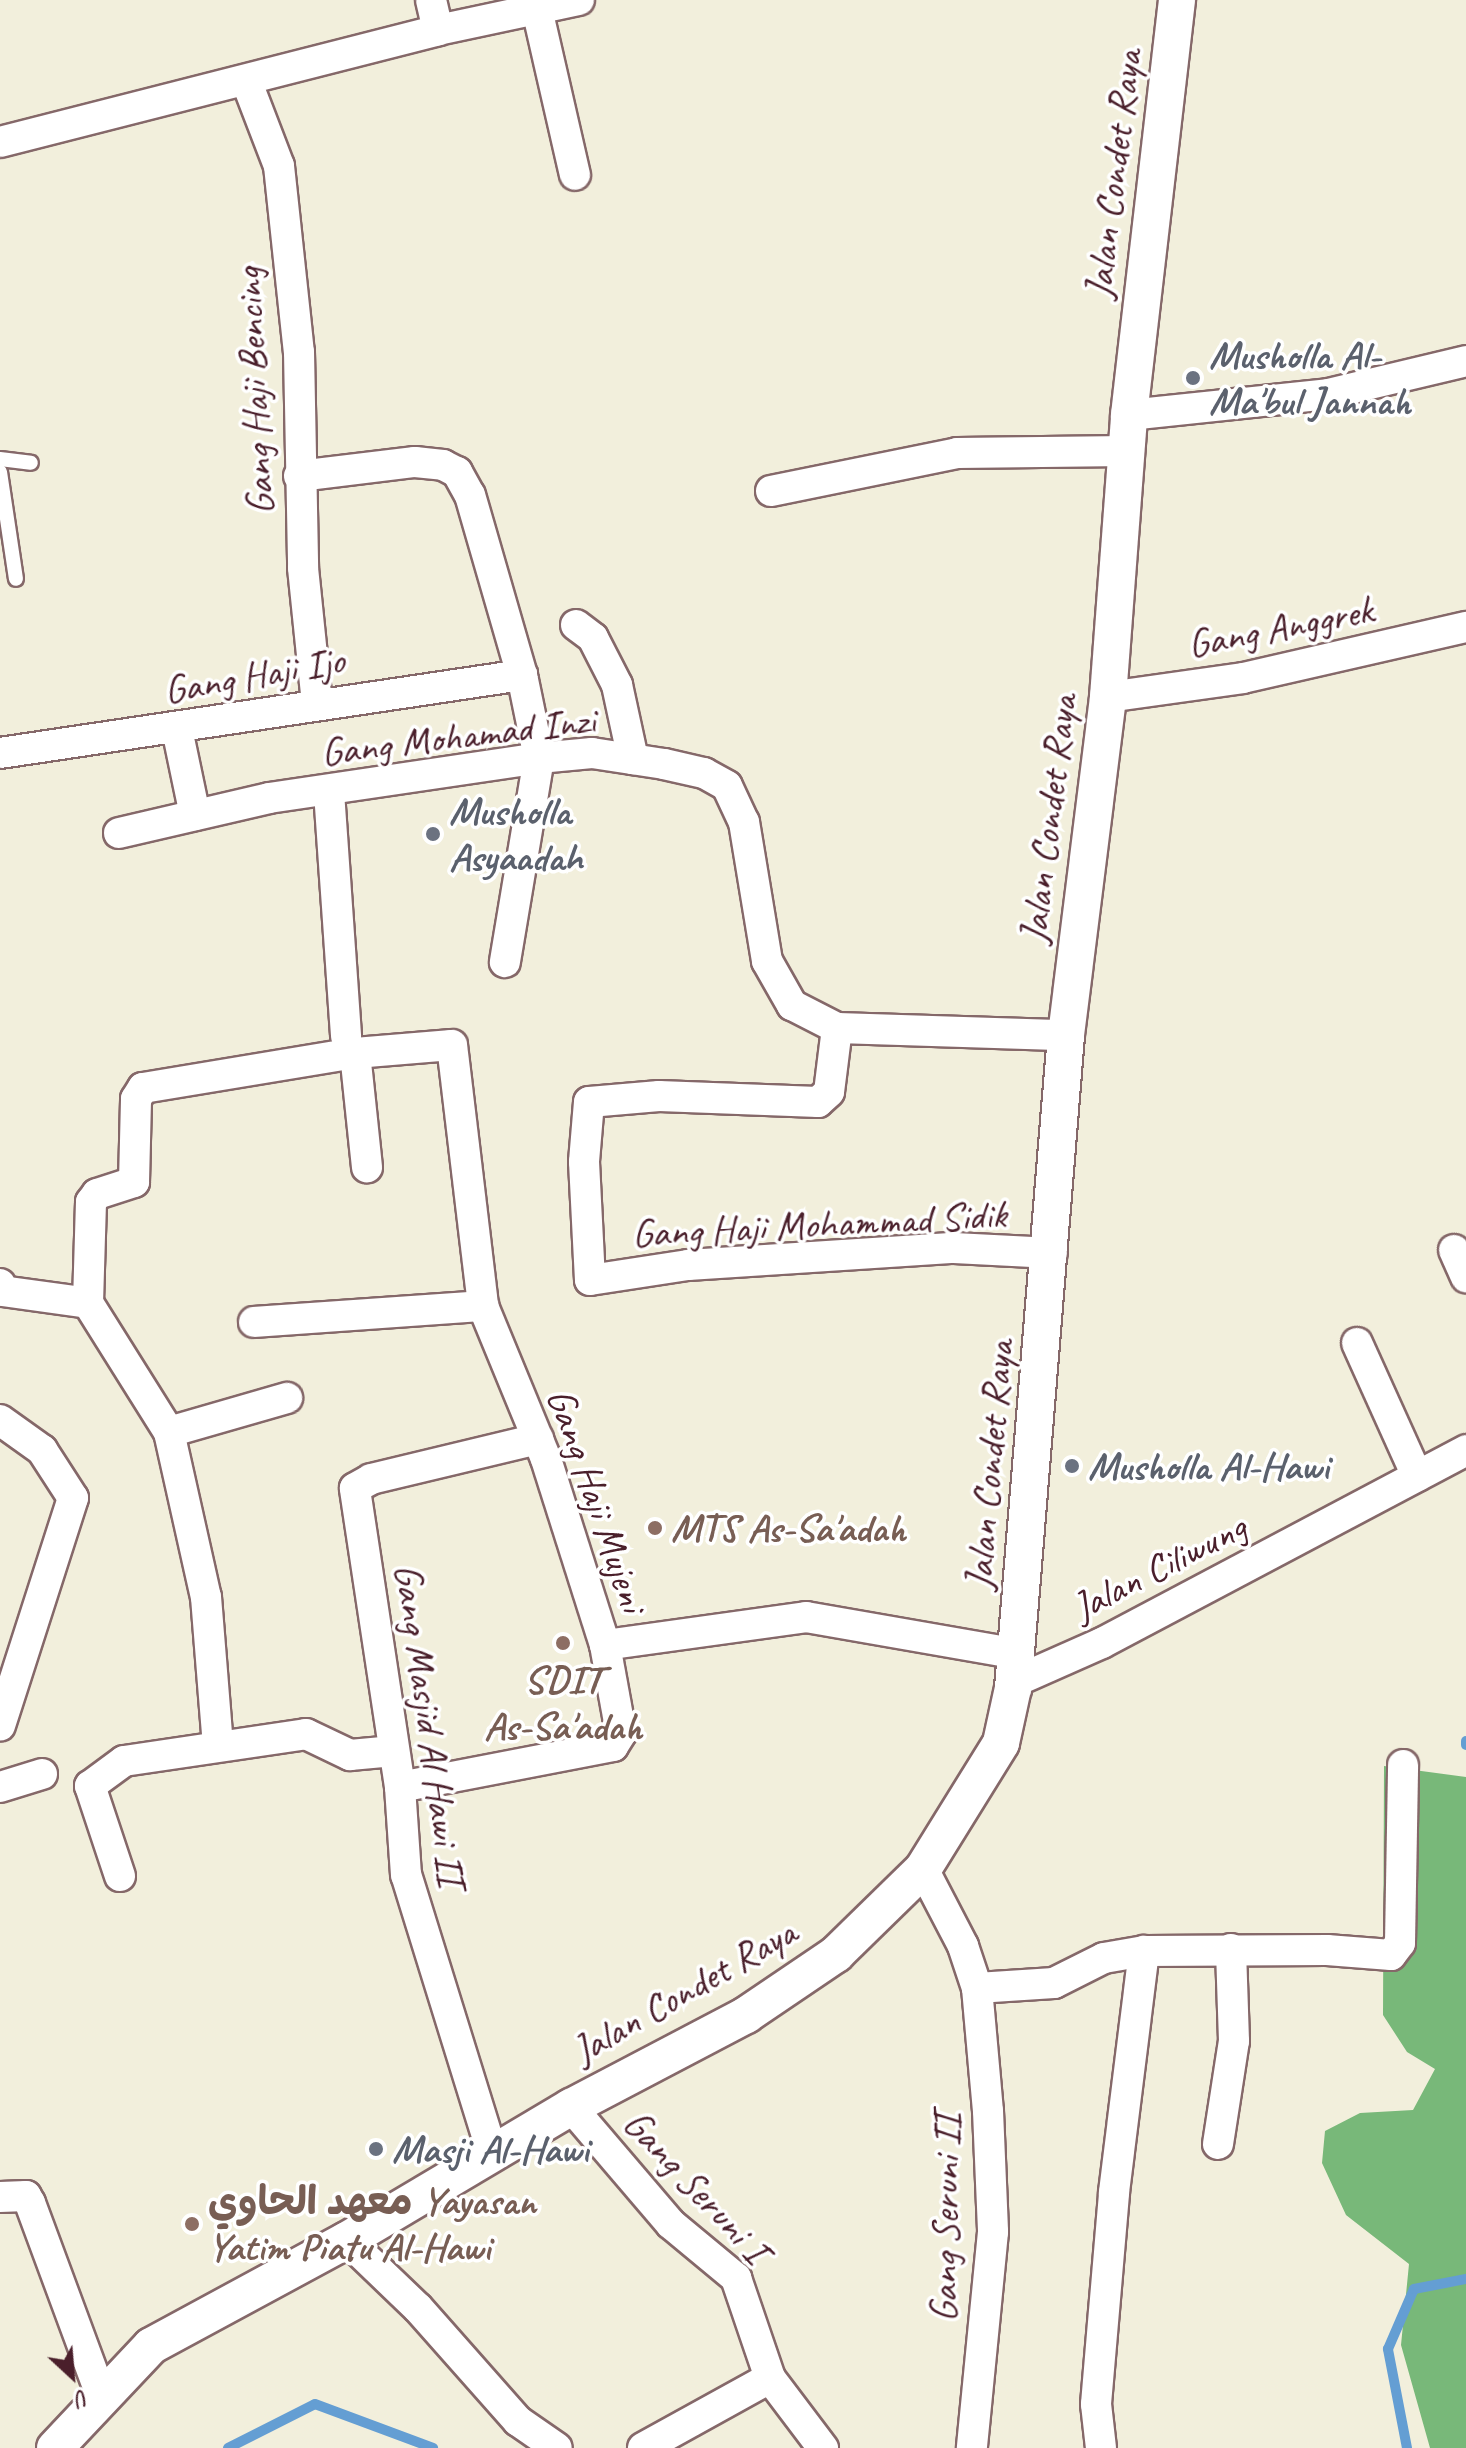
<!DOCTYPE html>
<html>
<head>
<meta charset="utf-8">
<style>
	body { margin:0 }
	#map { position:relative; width:1466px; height:2448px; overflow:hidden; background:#f2efdc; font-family:Caveat,"Playpen Sans Arabic",sans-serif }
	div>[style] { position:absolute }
	.forest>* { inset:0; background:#78b879 }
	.stream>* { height:10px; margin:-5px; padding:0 5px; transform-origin:5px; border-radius:5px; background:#649ed3 }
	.roads { filter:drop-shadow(2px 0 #856869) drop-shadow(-2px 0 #856869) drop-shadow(0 2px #856869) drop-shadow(0 -2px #856869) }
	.service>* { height:14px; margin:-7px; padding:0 7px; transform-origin:7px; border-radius:7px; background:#fff }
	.minor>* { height:30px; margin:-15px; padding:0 15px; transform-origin:15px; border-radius:15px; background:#fff }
	.tertiary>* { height:36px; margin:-18px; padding:0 18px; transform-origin:18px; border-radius:18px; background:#fff }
	.dots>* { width:22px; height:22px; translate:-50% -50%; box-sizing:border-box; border:4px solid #fff; border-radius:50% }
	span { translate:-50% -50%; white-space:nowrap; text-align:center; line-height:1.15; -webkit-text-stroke:7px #fff; paint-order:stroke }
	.street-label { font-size:40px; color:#4a1f2b }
	.worship-label { font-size:40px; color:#5b616d; font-weight:700 }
	.left { translate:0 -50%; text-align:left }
	.education-label { font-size:40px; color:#785e54; font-weight:700 }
	.north { position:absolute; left:32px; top:2336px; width:80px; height:80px; -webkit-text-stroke:6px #fff; paint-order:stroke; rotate:154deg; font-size:22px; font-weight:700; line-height:32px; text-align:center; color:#4a1f2b }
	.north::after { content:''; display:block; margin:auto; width:28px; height:36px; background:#4a1f2b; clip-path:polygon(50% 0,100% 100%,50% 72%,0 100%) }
</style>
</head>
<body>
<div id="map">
	<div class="forest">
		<i style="clip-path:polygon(1384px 1766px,1466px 1777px,1466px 2448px,1430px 2448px,1401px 2345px,1409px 2264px,1346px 2215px,1322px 2163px,1325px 2131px,1360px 2113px,1413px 2110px,1435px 2069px,1407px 2052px,1383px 2015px)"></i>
	</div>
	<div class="stream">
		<i style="left:1466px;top:1741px;width:4px;rotate:90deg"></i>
		<i style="left:228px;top:2448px;width:97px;rotate:-26.8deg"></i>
		<i style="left:315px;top:2404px;width:126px;rotate:20.4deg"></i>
		<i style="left:1407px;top:2448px;width:101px;rotate:-100.9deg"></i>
		<i style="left:1388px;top:2349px;width:65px;rotate:-66.6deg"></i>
		<i style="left:1414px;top:2289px;width:53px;rotate:-10.9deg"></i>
	</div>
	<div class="roads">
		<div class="service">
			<i style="left:0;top:459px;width:31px;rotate:7deg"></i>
			<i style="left:0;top:472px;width:108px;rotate:81.5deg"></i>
		</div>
		<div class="minor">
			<i style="left:431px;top:0;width:31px;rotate:77deg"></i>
			<i style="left:537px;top:9px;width:170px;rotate:77.1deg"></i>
			<i style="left:246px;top:80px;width:92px;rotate:69deg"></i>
			<i style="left:279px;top:166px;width:187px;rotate:83.9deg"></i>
			<i style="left:299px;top:352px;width:216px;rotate:88.9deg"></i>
			<i style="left:303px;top:568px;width:137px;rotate:84.1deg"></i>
			<i style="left:0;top:142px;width:452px;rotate:-14.3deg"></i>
			<i style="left:438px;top:30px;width:144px;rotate:-12deg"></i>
			<i style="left:1129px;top:415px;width:200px;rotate:-6deg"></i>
			<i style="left:1328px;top:394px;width:142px;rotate:-13.4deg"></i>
			<i style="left:299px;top:476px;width:117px;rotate:-6.9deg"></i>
			<i style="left:415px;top:462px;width:28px;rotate:6deg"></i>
			<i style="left:443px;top:465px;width:16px;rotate:27deg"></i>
			<i style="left:457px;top:472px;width:26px;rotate:61deg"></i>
			<i style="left:470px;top:495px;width:187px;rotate:73.9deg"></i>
			<i style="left:522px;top:675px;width:85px;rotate:78.4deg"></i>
			<i style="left:539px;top:758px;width:207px;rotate:99.5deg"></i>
			<i style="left:771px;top:491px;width:190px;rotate:-11.5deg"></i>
			<i style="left:957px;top:453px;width:170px;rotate:-0.7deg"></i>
			<i style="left:576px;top:625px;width:21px;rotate:37deg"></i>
			<i style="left:593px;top:638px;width:53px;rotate:62.9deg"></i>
			<i style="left:617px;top:685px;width:76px;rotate:77.8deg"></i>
			<i style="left:1108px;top:697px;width:136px;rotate:-8deg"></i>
			<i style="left:1243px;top:678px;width:229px;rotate:-12.9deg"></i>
			<i style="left:177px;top:729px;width:88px;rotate:78.2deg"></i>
			<i style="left:0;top:753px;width:528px;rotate:-8.5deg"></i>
			<i style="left:329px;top:792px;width:245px;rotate:86deg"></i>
			<i style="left:119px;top:833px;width:154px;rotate:-13.1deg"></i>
			<i style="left:269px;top:798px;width:273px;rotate:-8.4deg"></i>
			<i style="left:539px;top:758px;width:53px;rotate:-5.4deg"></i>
			<i style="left:592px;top:753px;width:73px;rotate:8.7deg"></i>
			<i style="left:664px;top:764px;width:41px;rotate:12.7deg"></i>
			<i style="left:704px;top:773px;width:26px;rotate:29deg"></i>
			<i style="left:727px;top:786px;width:40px;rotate:65deg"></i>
			<i style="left:744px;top:822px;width:141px;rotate:80.6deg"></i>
			<i style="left:767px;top:961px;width:51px;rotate:60.4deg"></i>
			<i style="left:792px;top:1005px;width:51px;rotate:27.1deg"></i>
			<i style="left:837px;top:1028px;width:229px;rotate:1.8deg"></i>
			<i style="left:837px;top:1028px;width:64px;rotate:97.1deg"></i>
			<i style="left:829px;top:1092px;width:15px;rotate:138deg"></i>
			<i style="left:818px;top:1102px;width:159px;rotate:-177.8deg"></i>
			<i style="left:659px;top:1096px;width:70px;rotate:175.1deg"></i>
			<i style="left:589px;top:1102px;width:60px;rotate:94.8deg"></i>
			<i style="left:584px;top:1162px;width:118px;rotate:87.1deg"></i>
			<i style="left:590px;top:1280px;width:99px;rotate:-8.7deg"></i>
			<i style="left:688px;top:1265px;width:267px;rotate:-3.7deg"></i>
			<i style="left:954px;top:1248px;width:98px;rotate:2.9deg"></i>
			<i style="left:355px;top:1053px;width:115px;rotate:84deg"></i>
			<i style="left:1454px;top:1250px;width:30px;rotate:66deg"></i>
			<i style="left:0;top:1284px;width:7px;rotate:74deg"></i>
			<i style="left:2px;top:1291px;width:87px;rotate:7.9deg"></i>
			<i style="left:88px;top:1303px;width:152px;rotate:57.9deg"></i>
			<i style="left:169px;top:1432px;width:169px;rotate:77.4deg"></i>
			<i style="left:206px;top:1597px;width:148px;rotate:85.4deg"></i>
			<i style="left:88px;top:1303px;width:101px;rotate:-88.3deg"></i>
			<i style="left:91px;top:1202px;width:10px;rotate:-53deg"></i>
			<i style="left:97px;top:1194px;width:39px;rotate:-18deg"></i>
			<i style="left:134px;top:1182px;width:83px;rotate:-88.6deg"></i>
			<i style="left:136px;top:1099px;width:13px;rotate:-58deg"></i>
			<i style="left:143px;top:1088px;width:215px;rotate:-9.4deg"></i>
			<i style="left:355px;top:1053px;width:97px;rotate:-4.7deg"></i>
			<i style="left:452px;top:1045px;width:263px;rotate:83.2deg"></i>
			<i style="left:483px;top:1306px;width:165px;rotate:67.6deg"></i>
			<i style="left:546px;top:1459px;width:195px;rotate:72.4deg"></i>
			<i style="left:605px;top:1645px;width:203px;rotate:-7.9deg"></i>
			<i style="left:806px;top:1617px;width:214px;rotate:9.9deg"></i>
			<i style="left:254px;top:1322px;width:230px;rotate:-4deg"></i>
			<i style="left:1357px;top:1343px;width:146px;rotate:65.7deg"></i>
			<i style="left:0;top:1420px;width:52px;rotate:35.5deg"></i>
			<i style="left:42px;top:1450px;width:57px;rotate:57.1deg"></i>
			<i style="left:73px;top:1498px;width:239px;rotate:107.8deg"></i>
			<i style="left:169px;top:1432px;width:123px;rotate:-16.1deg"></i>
			<i style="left:1014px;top:1682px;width:96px;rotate:-23.9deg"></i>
			<i style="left:1102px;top:1643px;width:412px;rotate:-27.9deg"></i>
			<i style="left:0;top:1787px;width:44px;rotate:-17.2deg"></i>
			<i style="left:400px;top:1787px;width:217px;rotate:-10.9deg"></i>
			<i style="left:613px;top:1746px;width:15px;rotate:-58deg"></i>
			<i style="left:621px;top:1733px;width:89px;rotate:-100.3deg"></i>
			<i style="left:923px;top:1869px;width:87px;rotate:62.5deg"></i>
			<i style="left:963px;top:1946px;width:44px;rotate:71.6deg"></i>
			<i style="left:977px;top:1988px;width:123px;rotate:84.9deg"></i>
			<i style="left:988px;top:2111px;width:121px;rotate:87.6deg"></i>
			<i style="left:993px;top:2232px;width:217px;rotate:95.6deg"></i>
			<i style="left:120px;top:1876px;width:95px;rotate:-108.4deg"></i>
			<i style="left:90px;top:1786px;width:42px;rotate:-36.3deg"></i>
			<i style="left:124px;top:1761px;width:184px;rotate:-8.4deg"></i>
			<i style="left:306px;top:1734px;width:49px;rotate:25.5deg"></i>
			<i style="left:350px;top:1755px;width:44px;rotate:-5.2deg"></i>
			<i style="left:977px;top:1988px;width:77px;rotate:-3.7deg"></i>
			<i style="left:1054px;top:1983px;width:56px;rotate:-26.6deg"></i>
			<i style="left:1104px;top:1958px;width:41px;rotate:-9.9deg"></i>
			<i style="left:1144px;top:1951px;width:183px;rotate:-0.3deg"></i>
			<i style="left:1327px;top:1950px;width:64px;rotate:4.5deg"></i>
			<i style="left:1391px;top:1955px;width:15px;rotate:-53deg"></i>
			<i style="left:1400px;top:1943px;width:178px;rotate:-89deg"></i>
			<i style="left:571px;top:2107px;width:154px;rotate:49.5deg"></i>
			<i style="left:671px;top:2224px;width:85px;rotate:39.7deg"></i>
			<i style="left:736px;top:2278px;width:106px;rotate:71.2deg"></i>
			<i style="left:770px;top:2378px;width:88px;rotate:52.9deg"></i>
			<i style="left:1218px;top:2144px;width:104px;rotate:-81.2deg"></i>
			<i style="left:1234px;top:2041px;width:92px;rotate:-91.9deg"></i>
			<i style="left:492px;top:2152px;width:290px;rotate:-107.2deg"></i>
			<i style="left:406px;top:1875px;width:88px;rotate:-93.9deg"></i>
			<i style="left:400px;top:1787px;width:302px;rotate:-98.6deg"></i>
			<i style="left:355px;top:1488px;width:18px;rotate:-29deg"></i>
			<i style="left:371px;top:1479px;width:172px;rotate:-13.5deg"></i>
			<i style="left:0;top:2197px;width:26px;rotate:-2deg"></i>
			<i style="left:26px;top:2196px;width:8px;rotate:60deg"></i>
			<i style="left:30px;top:2203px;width:205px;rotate:69.7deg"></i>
			<i style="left:347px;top:2240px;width:98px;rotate:43.8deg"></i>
			<i style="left:418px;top:2308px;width:151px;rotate:48.5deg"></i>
			<i style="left:518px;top:2421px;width:47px;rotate:34.7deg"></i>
			<i style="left:643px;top:2448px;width:145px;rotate:-28.9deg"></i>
			<i style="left:1101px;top:2448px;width:44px;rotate:-96.5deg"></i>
			<i style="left:1096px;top:2404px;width:213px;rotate:-85.1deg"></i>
			<i style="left:1114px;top:2192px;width:243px;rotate:-82.9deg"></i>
		</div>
		<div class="tertiary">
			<i style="left:55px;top:2448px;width:140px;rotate:-46.7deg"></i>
			<i style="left:151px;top:2346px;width:223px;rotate:-28.4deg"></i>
			<i style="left:347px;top:2240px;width:261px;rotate:-30.7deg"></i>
			<i style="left:571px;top:2107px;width:198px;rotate:-27.7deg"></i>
			<i style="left:746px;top:2015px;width:109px;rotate:-34.1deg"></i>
			<i style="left:836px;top:1954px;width:122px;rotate:-44.3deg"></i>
			<i style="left:923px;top:1869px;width:148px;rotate:-58.2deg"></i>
			<i style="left:1001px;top:1743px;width:56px;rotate:-77.7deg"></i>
			<i style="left:1013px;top:1688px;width:655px;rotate:-85.36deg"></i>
			<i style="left:1066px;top:1035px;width:341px;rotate:-82.9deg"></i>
			<i style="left:1108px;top:697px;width:283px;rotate:-85.7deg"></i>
			<i style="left:1129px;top:415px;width:418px;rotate:-83.4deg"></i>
		</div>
	</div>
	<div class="dots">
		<i style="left:1193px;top:378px;background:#6b7280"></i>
		<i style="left:433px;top:834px;background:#6b7280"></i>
		<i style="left:1072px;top:1466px;background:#6b7280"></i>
		<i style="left:655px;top:1528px;background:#8d6e63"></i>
		<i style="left:563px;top:1643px;background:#8d6e63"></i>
		<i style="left:376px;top:2149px;background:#6b7280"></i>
		<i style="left:192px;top:2224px;background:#8d6e63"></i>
	</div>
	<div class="street-label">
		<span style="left:1113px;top:174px;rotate:-83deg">Jalan Condet Raya</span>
		<span style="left:254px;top:391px;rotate:-93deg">Gang Haji Bencing</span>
		<span style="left:1280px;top:627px;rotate:-11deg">Gang Anggrek</span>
		<span style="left:254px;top:675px;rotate:-10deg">Gang Haji Ijo</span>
		<span style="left:458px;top:736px;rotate:-7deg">Gang Mohamad Inzi</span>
		<span style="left:1048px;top:819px;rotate:-83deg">Jalan Condet Raya</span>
		<span style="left:819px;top:1224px;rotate:-3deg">Gang Haji Mohammad Sidik</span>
		<span style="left:989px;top:1465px;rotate:-85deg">Jalan Condet Raya</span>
		<span style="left:597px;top:1500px;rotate:71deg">Gang Haji Mujeni</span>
		<span style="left:1159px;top:1567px;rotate:-27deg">Jalan Ciliwung</span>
		<span style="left:430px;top:1725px;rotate:82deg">Gang Masjid Al Hawi II</span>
		<span style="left:684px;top:1991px;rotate:-30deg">Jalan Condet Raya</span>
		<span style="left:696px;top:2186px;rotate:47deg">Gang Seruni I</span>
		<span style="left:945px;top:2218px;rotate:-89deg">Gang Seruni II</span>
	</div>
	<div class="worship-label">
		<span class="left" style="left:1209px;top:378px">Musholla Al-<br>Ma'bul Jannah</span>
		<span class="left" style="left:449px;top:834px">Musholla<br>Asyaadah</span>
		<span class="left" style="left:1088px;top:1466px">Musholla Al-Hawi</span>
		<span class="left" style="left:392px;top:2149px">Masji Al-Hawi</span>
	</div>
	<div class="education-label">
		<span class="left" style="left:671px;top:1528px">MTS As-Sa'adah</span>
		<span style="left:563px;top:1703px">SDIT<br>As-Sa'adah</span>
		<span class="left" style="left:208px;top:2224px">معهد الحاوي Yayasan<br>Yatim Piatu Al-Hawi</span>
	</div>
	<div class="north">U</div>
</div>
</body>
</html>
